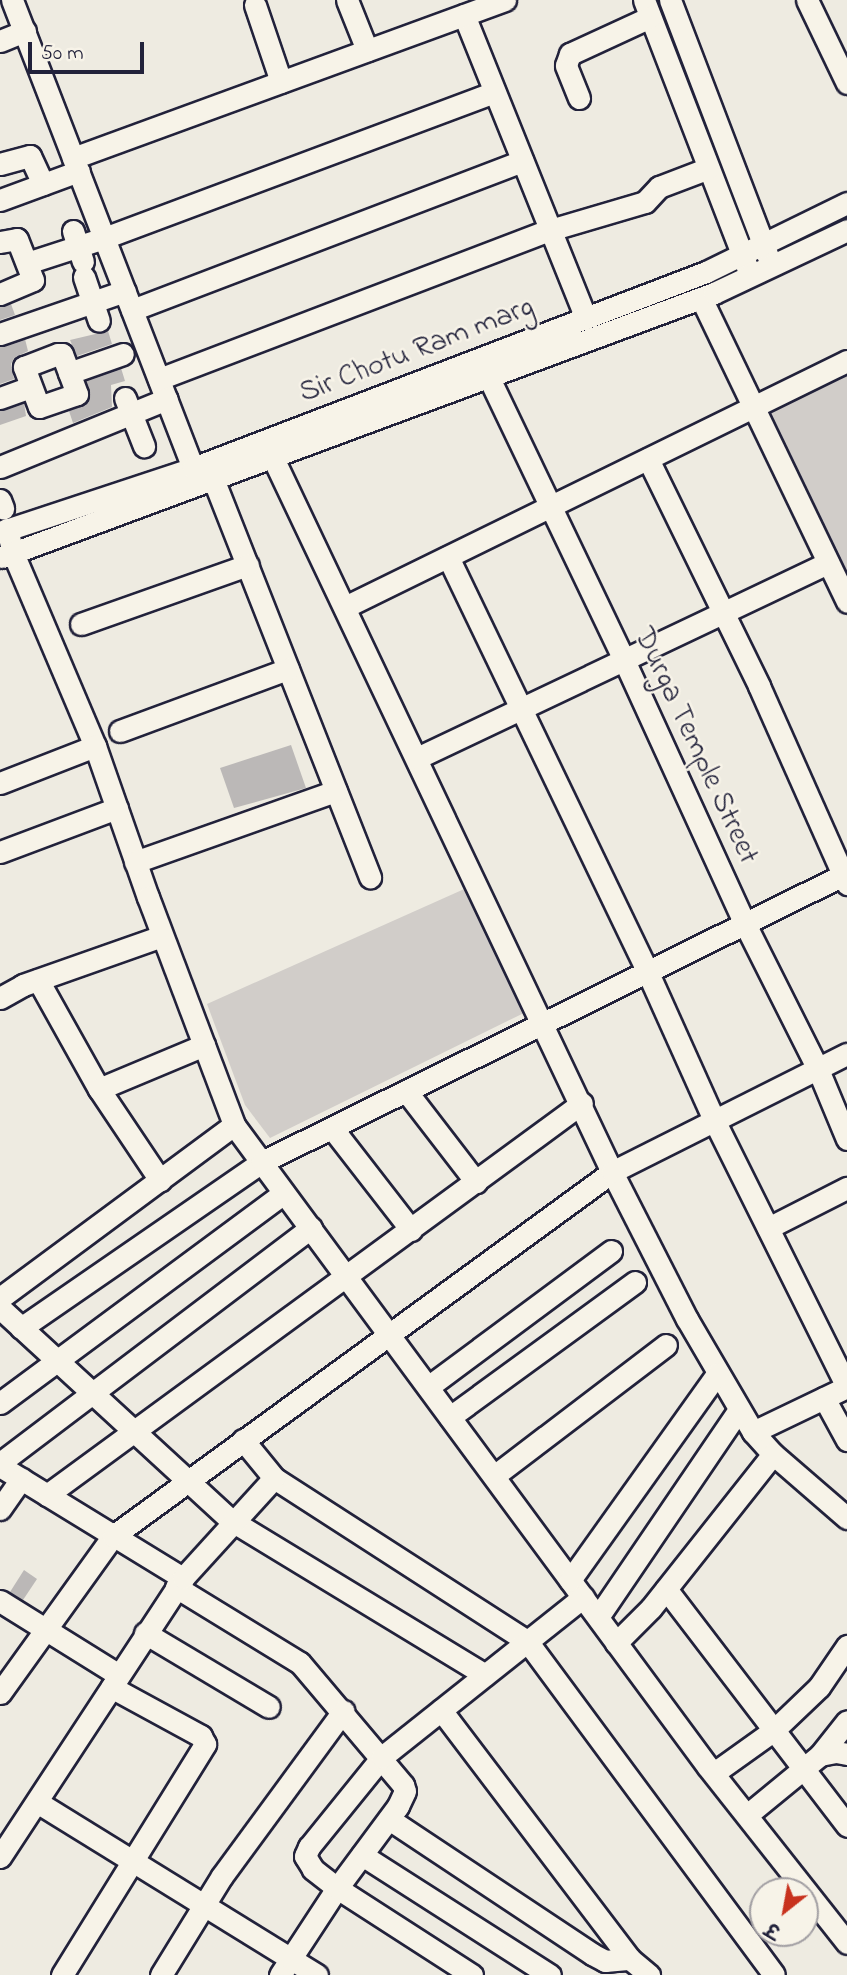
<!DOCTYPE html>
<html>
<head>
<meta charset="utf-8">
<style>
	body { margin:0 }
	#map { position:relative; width:847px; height:1975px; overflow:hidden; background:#eeebe1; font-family:"Indie Flower","Playpen Sans Deva",sans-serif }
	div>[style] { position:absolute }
	.green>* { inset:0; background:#d1cdc9 }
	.building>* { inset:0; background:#bbb8b7 }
	.roads { filter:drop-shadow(2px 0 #22223b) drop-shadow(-2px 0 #22223b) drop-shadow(0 2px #22223b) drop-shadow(0 -2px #22223b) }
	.minor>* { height:21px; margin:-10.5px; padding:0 10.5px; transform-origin:10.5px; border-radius:10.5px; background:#f7f3e8 }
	span { translate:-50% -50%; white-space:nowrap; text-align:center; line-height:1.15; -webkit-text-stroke:5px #f7f3e8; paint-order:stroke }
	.street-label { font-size:30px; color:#22223b }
	.north { position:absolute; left:749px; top:1877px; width:70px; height:70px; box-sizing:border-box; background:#f7f3e8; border:2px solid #a29fa3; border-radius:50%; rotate:211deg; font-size:19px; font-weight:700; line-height:28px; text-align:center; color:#22223b }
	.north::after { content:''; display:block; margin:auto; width:24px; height:32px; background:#c8321e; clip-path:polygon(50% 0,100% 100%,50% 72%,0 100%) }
	.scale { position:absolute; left:28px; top:42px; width:116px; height:32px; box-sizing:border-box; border:4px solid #22223b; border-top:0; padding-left:9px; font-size:21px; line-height:24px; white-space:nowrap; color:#22223b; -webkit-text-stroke:5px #f7f3e8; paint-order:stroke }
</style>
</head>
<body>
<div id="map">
	<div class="green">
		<i style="clip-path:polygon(847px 375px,847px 591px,769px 412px)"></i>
		<i style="clip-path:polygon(471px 886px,530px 1010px,270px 1138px,245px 1105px,207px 1004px)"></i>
	</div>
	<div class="building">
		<i style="clip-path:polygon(11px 304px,15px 315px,0 320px,0 307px)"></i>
		<i style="clip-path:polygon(108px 331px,112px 344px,77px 356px,70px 340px)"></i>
		<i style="clip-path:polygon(25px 339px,28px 351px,14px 358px,11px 364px,14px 379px,0 384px,0 347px)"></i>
		<i style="clip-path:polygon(121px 368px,125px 381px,111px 385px,112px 407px,73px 423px,69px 411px,82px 406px,90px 397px,86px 381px)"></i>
		<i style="clip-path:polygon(24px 403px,26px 416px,0 425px,0 411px)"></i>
		<i style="clip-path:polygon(291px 745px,306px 788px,234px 808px,220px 768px)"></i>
		<i style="clip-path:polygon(24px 1570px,37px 1579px,23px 1600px,10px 1592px)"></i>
	</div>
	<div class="roads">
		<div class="minor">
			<i style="left:12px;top:0;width:502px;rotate:68.86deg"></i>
			<i style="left:347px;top:0;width:54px;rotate:68.2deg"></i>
			<i style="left:644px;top:0;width:286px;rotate:68.9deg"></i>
			<i style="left:670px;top:0;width:274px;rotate:69.1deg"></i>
			<i style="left:807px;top:0;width:92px;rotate:64.3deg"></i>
			<i style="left:255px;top:5px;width:81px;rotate:71.3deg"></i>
			<i style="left:464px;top:15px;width:327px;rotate:68.1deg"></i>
			<i style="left:0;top:41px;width:27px;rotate:-22deg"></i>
			<i style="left:579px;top:98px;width:35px;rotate:-112deg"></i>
			<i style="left:566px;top:65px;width:12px;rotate:-70deg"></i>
			<i style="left:570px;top:54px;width:88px;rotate:-24.8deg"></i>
			<i style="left:73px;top:158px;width:460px;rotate:-20.1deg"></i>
			<i style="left:0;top:164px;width:31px;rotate:-15deg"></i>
			<i style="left:30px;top:156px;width:31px;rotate:65deg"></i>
			<i style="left:0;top:200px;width:84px;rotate:-20.2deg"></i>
			<i style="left:73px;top:231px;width:32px;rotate:72deg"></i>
			<i style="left:0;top:242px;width:17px;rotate:-10deg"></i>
			<i style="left:17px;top:239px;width:44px;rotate:68.7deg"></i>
			<i style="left:33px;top:280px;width:36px;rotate:157deg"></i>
			<i style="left:27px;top:263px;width:81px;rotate:-18deg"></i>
			<i style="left:104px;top:238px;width:417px;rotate:-20.5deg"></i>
			<i style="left:84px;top:277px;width:46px;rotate:71.2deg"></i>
			<i style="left:701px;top:298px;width:337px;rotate:64.3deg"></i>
			<i style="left:132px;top:310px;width:418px;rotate:-20.9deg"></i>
			<i style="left:0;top:334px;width:132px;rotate:-19deg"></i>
			<i style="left:58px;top:354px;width:4px"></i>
			<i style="left:62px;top:354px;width:43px;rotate:69.4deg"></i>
			<i style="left:77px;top:394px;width:40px;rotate:161.1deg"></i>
			<i style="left:39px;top:407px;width:43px;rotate:-110.6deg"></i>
			<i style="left:24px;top:367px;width:36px;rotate:-21deg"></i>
			<i style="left:69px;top:373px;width:57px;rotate:-19.4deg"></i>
			<i style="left:489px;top:378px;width:313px;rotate:64.4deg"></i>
			<i style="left:624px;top:660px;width:290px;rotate:65.4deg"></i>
			<i style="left:745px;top:924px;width:160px;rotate:63.3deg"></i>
			<i style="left:817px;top:1067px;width:78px;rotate:67.4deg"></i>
			<i style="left:159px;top:379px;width:418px;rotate:-20.9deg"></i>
			<i style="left:550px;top:230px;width:99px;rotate:-16.4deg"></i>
			<i style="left:645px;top:202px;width:21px;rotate:-47deg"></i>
			<i style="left:659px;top:187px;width:53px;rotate:-20.8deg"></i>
			<i style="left:0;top:398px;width:32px;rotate:-20deg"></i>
			<i style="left:125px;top:398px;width:52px;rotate:68.4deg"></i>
			<i style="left:273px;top:458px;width:790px;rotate:64.6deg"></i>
			<i style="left:612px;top:1172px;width:165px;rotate:63deg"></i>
			<i style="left:687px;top:1319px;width:131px;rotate:59.7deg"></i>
			<i style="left:753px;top:1432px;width:30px;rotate:48deg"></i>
			<i style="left:773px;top:1454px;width:98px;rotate:40.9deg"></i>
			<i style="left:648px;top:459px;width:253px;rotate:63.9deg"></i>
			<i style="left:759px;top:686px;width:217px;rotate:66deg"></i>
			<i style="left:0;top:467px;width:180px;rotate:-22.2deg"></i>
			<i style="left:214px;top:481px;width:426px;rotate:68.5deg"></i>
			<i style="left:0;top:500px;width:9px;rotate:69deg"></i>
			<i style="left:7px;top:529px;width:25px;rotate:76deg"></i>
			<i style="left:13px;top:553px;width:210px;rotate:67deg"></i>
			<i style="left:95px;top:746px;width:160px;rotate:70.7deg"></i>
			<i style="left:148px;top:897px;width:244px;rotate:69.3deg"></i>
			<i style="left:234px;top:1125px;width:798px;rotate:53.56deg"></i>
			<i style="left:708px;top:1767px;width:224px;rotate:51.7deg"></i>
			<i style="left:0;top:532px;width:203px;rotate:-18.3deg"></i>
			<i style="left:193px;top:468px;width:549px;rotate:-20.91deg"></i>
			<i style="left:706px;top:272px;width:157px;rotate:-26.1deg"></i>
			<i style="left:2px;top:557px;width:759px;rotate:-20.34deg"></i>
			<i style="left:714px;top:293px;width:147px;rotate:-25.3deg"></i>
			<i style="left:448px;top:557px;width:462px;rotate:64.3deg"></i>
			<i style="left:648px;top:973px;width:161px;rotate:65.8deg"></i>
			<i style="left:714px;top:1120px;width:298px;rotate:63.5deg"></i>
			<i style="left:345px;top:607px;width:559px;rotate:-26.11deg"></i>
			<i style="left:81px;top:624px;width:177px;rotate:-19.5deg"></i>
			<i style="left:120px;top:731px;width:179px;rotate:-20.3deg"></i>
			<i style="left:417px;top:758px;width:455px;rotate:-25.4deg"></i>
			<i style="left:0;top:783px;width:102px;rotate:-21.3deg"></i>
			<i style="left:0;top:852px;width:125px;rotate:-20.6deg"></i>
			<i style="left:135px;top:862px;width:213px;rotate:-19.5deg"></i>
			<i style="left:38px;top:980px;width:125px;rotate:60.8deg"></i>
			<i style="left:99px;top:1089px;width:110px;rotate:56.2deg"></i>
			<i style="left:0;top:998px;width:26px;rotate:-29deg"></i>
			<i style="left:23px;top:985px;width:147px;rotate:-19.4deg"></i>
			<i style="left:99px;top:1089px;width:114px;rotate:-22.7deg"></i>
			<i style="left:406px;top:1091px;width:115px;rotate:52.4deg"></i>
			<i style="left:332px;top:1128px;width:129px;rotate:52.2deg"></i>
			<i style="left:768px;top:1228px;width:89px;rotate:-26.9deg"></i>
			<i style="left:0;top:1298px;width:291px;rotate:-36.5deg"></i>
			<i style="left:0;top:1308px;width:315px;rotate:42.6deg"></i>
			<i style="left:232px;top:1521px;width:296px;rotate:31.3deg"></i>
			<i style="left:21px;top:1328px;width:293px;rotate:-34.6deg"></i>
			<i style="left:262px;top:1162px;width:652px;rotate:-26.29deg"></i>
			<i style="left:428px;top:1387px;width:228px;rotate:-36.6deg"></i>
			<i style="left:824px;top:1398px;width:48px;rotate:61.3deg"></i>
			<i style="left:0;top:1403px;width:353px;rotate:-36.5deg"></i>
			<i style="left:450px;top:1417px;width:229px;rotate:-36.1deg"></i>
			<i style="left:753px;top:1432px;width:104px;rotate:-25.6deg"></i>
			<i style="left:243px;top:1440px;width:49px;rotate:50.8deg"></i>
			<i style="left:274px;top:1478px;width:301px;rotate:32.8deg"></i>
			<i style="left:527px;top:1641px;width:415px;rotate:53.5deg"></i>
			<i style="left:0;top:1463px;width:390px;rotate:-37.1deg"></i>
			<i style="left:0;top:1466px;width:215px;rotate:31.5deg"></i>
			<i style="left:494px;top:1476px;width:216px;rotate:-37.3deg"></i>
			<i style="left:47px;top:1495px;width:663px;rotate:-36.23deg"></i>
			<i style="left:0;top:1509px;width:37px;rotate:-55deg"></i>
			<i style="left:570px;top:1580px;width:253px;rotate:-54.5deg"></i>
			<i style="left:176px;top:1587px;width:145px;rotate:31.5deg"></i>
			<i style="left:300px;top:1663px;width:160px;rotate:49.8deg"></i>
			<i style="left:403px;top:1785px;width:6px;rotate:72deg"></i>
			<i style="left:405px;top:1791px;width:17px;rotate:115deg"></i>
			<i style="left:398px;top:1806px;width:102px;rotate:126.6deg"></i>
			<i style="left:337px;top:1888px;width:104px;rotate:123.2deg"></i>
			<i style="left:666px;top:1589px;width:298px;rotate:52.6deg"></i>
			<i style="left:0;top:1601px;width:140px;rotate:31.9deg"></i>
			<i style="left:598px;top:1617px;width:249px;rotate:-55.8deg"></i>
			<i style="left:145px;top:1633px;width:144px;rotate:30.8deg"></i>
			<i style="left:616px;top:1643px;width:49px;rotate:-45deg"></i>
			<i style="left:651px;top:1608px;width:196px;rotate:-51.6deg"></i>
			<i style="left:0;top:1693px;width:193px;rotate:-54.3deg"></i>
			<i style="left:113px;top:1536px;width:618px;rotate:-36.11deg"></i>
			<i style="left:612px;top:1172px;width:263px;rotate:-26.7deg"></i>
			<i style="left:441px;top:1710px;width:313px;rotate:52.8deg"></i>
			<i style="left:630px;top:1959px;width:25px;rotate:40deg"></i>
			<i style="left:820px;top:1755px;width:43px;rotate:-51.5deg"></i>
			<i style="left:714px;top:1773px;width:74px;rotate:-35.6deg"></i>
			<i style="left:774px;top:1730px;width:62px;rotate:-43.7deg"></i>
			<i style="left:819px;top:1687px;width:50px;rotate:-55.7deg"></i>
			<i style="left:37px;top:1802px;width:329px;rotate:31.7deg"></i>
			<i style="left:747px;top:1815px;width:94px;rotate:-39.4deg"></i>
			<i style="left:820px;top:1755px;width:16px;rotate:-11deg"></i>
			<i style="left:836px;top:1752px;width:11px;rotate:10deg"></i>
			<i style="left:389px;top:1819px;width:244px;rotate:33.6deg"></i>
			<i style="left:592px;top:1954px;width:15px;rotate:28deg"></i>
			<i style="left:605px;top:1961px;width:25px;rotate:-5deg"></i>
			<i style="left:362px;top:1855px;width:223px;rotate:32.6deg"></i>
			<i style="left:0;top:1857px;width:334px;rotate:-56.7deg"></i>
			<i style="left:183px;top:1578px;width:135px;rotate:-47.7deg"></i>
			<i style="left:62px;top:1975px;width:272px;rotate:-58.2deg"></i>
			<i style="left:205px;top:1744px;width:9px;rotate:-117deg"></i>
			<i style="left:201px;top:1736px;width:102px;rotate:-151.4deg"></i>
			<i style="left:161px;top:1975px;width:116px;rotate:-58.4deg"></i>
			<i style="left:222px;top:1876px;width:205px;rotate:-53.7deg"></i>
			<i style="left:472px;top:1975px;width:161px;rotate:-147.2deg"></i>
			<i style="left:337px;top:1888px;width:31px;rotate:-142deg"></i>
			<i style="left:313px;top:1869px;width:15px;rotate:-122deg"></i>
			<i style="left:305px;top:1856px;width:10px;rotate:-66deg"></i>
			<i style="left:309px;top:1847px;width:116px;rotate:-51deg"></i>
			<i style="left:382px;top:1757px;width:257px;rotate:-38.5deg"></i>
		</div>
	</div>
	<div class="street-label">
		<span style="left:417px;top:351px;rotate:-21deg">Sir Chotu Ram marg</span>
		<span style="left:695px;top:746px;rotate:65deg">Durga Temple Street</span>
	</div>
	<div class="north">उ</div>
	<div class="scale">50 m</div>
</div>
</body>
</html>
